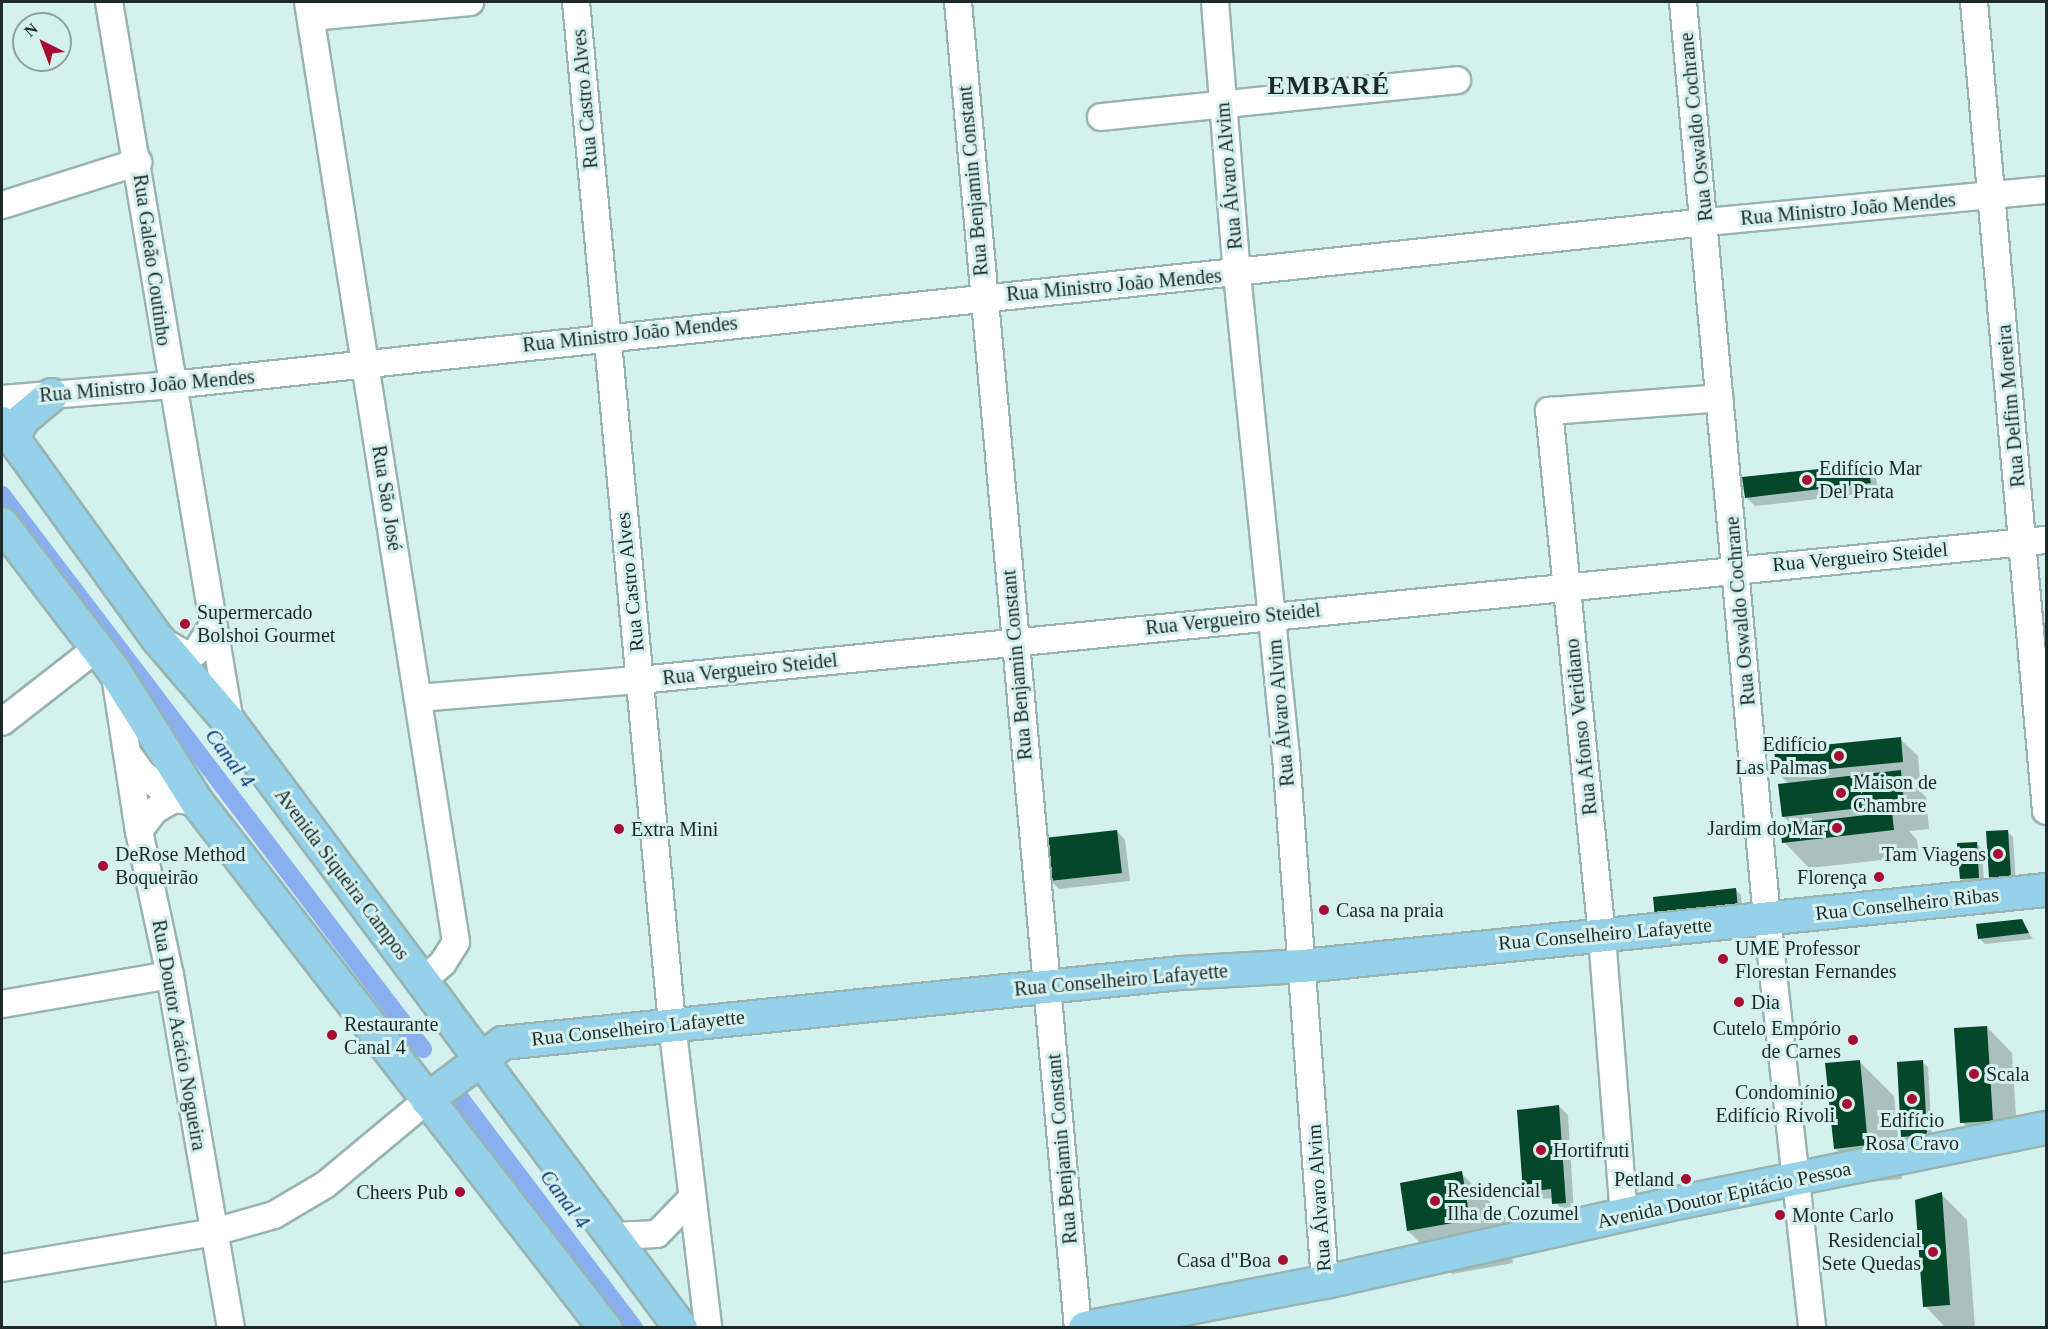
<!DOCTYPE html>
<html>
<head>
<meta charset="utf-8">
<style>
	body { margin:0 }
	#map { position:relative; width:2048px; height:1329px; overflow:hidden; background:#d5f1ef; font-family:"Times New Roman",serif }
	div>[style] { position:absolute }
	.shadow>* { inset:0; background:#0003 }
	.canal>* { height:18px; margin:-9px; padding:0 9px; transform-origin:9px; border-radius:9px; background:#89aff0 }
	.building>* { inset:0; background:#044729 }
	.roads { filter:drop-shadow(2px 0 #98b4b2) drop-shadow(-2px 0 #98b4b2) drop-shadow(0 2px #98b4b2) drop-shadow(0 -2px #98b4b2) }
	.minor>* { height:26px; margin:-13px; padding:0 13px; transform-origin:13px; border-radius:13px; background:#fff }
	.major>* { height:32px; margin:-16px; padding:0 16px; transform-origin:16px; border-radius:16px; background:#95d2e9 }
	.dots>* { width:16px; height:16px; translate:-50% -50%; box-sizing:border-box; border:3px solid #d5f1ef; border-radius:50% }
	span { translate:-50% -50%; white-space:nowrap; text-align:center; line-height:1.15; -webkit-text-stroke:6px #d5f1ef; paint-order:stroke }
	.street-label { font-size:20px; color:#1e2929 }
	.poi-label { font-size:20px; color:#1e2929 }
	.left { translate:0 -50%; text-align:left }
	.right { translate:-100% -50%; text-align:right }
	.water-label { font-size:21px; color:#0c3680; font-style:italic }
	.district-label { font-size:26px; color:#1e2929; font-weight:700; letter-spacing:1.5px }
	.frame { position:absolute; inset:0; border:3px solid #1e2929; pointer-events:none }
	.north { position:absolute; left:12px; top:12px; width:60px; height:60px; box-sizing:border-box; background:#d5f1ef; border:2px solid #8ca1a0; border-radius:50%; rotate:318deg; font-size:16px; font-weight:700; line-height:24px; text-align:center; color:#1e2929 }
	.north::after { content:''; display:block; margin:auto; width:21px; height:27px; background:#a70d32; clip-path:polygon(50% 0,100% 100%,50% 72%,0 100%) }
</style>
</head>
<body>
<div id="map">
	<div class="shadow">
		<i style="clip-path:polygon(1867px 465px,1875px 474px,1879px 492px,1755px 506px,1746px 497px)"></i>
		<i style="clip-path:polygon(1900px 739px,1918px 756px,1920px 779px,1909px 780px,1926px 797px,1929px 829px,1909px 831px,1917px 840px,1919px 856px,1809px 868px,1784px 842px,1792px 825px,1783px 816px,1789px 784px,1778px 774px)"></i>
		<i style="clip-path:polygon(1117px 831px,1125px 840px,1130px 881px,1059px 889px,1050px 880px)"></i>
		<i style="clip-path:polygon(2007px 831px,2013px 837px,2016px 882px,1996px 883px,1990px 878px)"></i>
		<i style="clip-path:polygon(1976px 843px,1982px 849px,1984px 883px,1967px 884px,1961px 879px)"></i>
		<i style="clip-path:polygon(1736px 890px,1741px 895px,1743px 914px,1657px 917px)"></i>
		<i style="clip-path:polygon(2021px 921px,2033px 939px,1985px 944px,1979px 938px)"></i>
		<i style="clip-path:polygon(1987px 1027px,2012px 1053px,2018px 1146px,1987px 1148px,1962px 1122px)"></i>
		<i style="clip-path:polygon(1859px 1061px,1894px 1096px,1902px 1179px,1869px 1182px,1835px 1148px)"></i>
		<i style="clip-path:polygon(1922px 1062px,1928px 1067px,1932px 1140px,1908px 1142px,1903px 1136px)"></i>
		<i style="clip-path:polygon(1559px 1106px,1568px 1115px,1574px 1212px,1563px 1212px,1553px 1198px,1533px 1200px,1525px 1191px)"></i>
		<i style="clip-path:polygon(1461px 1173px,1505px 1217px,1513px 1263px,1452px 1274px,1408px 1231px)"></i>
		<i style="clip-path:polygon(1941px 1194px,1967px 1220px,1975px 1328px,1946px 1328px,1925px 1306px)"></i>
	</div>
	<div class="canal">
		<i style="left:2px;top:495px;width:696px;rotate:52.77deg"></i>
		<i style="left:460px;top:1098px;width:288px;rotate:52.9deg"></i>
	</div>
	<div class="building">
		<i style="clip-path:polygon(1867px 464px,1871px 483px,1745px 498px,1742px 477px)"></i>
		<i style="clip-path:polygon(1901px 737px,1903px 762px,1777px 774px,1774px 750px)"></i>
		<i style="clip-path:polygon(1901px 770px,1904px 803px,1782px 817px,1778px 784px)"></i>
		<i style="clip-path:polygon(1892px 812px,1894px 830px,1782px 843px,1780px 825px)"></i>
		<i style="clip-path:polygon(1117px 830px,1122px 873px,1049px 881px,1044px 838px)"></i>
		<i style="clip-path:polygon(2008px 830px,2011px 877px,1989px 878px,1986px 831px)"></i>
		<i style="clip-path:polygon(1977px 842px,1979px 878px,1960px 879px,1957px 843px)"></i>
		<i style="clip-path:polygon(1736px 888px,1738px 909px,1655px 918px,1653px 897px)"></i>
		<i style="clip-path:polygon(2022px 919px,2029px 933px,1978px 939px,1976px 924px)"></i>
		<i style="clip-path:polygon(1987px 1026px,1993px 1121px,1960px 1123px,1954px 1028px)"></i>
		<i style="clip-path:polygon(1860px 1060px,1868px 1145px,1834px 1149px,1825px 1063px)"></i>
		<i style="clip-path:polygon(1923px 1060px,1927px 1135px,1901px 1137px,1897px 1062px)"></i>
		<i style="clip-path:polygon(1559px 1105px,1566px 1203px,1552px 1204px,1551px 1189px,1523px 1192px,1517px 1110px)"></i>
		<i style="clip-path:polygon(1462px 1171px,1470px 1220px,1407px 1231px,1400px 1183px)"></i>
		<i style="clip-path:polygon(1942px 1192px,1950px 1305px,1923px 1307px,1915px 1200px)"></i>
	</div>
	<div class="roads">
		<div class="minor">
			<i style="left:109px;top:2px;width:731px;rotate:80.47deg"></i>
			<i style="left:308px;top:2px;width:952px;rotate:81.05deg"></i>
			<i style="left:456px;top:942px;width:25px;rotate:122deg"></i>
			<i style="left:443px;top:963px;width:29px;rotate:139deg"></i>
			<i style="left:576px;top:2px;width:1026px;rotate:84.63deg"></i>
			<i style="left:672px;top:1024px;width:306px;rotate:83.2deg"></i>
			<i style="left:958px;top:2px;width:1331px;rotate:84.83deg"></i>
			<i style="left:1215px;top:2px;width:273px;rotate:85.4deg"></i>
			<i style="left:1237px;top:274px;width:484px;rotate:84.2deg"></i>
			<i style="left:1286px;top:756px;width:527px;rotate:85.76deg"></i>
			<i style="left:1683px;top:2px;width:920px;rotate:84.76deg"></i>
			<i style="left:1767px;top:918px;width:412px;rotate:83.7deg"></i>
			<i style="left:1974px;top:2px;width:812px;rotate:84.91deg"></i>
			<i style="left:311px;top:17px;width:160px;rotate:-5.4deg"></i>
			<i style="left:1101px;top:117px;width:358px;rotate:-5.9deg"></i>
			<i style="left:2px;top:205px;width:143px;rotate:-17.5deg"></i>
			<i style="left:2px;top:399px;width:170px;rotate:-4.7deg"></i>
			<i style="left:171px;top:385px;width:1544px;rotate:-6.06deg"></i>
			<i style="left:1706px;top:222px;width:342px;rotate:-5.4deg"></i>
			<i style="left:160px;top:640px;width:29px;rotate:29deg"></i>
			<i style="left:185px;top:654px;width:11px;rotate:-10deg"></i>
			<i style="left:196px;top:652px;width:32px;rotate:-58deg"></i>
			<i style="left:115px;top:675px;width:158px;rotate:81.3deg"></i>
			<i style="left:139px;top:831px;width:147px;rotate:77.9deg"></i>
			<i style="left:170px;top:975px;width:358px;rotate:80.2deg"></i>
			<i style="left:419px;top:698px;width:222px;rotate:-4.7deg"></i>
			<i style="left:640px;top:680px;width:1413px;rotate:-5.69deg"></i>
			<i style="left:2px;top:722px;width:120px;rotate:-37.9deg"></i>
			<i style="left:128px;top:754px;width:24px;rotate:54deg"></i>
			<i style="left:142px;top:773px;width:41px;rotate:39.1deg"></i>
			<i style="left:139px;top:831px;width:26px;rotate:-53deg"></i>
			<i style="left:155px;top:810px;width:22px;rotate:-30deg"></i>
			<i style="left:174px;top:799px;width:23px;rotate:7deg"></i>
			<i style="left:2px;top:1004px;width:170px;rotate:-9.8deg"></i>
			<i style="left:1624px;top:1216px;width:281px;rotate:-94.5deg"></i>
			<i style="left:1602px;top:936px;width:528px;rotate:-95.76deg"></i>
			<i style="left:1549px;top:411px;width:171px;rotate:-4.3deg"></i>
			<i style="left:615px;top:1236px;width:42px;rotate:-2.7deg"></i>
			<i style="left:657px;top:1234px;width:49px;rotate:-45.8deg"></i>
			<i style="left:2px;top:1268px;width:215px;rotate:-9.6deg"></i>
			<i style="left:214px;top:1232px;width:62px;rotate:-15.8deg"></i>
			<i style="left:274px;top:1215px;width:59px;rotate:-30.5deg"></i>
			<i style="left:325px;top:1185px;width:133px;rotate:-39.8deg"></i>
		</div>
		<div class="major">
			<i style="left:2px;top:423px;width:266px;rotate:54.2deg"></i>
			<i style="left:158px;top:639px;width:111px;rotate:49.4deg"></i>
			<i style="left:230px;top:723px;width:755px;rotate:53.3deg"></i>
			<i style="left:13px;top:438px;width:20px;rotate:-63deg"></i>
			<i style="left:22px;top:420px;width:39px;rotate:-40deg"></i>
			<i style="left:2px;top:524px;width:186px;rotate:52.6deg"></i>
			<i style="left:115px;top:672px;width:154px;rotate:57.8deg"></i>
			<i style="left:197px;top:802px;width:666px;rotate:52.2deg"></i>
			<i style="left:427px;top:1100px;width:95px;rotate:-36.9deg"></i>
			<i style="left:503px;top:1043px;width:681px;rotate:-5.9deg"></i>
			<i style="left:1180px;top:973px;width:123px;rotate:-3.3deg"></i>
			<i style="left:1303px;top:966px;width:747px;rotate:-5.84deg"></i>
			<i style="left:1085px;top:1328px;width:244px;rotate:-10.9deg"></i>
			<i style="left:1325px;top:1282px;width:351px;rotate:-12.7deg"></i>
			<i style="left:1667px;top:1205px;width:387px;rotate:-11.5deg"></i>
		</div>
	</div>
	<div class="dots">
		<i style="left:1807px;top:480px;background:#a70d32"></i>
		<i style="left:185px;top:624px;background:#a70d32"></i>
		<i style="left:1839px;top:756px;background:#a70d32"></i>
		<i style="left:1841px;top:793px;background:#a70d32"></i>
		<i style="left:1837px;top:828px;background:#a70d32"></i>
		<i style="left:619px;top:829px;background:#a70d32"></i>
		<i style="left:1998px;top:854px;background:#a70d32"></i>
		<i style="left:103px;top:866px;background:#a70d32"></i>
		<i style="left:1879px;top:877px;background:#a70d32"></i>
		<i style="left:1324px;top:910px;background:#a70d32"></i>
		<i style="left:1723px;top:959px;background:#a70d32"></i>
		<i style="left:1739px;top:1002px;background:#a70d32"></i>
		<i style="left:332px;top:1035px;background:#a70d32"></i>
		<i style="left:1853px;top:1040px;background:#a70d32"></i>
		<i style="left:1974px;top:1074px;background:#a70d32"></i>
		<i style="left:1912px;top:1099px;background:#a70d32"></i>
		<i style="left:1847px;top:1104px;background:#a70d32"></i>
		<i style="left:1541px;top:1150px;background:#a70d32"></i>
		<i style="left:1686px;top:1179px;background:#a70d32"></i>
		<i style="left:460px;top:1192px;background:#a70d32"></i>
		<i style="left:1435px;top:1201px;background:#a70d32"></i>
		<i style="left:1780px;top:1215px;background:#a70d32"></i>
		<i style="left:1933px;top:1252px;background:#a70d32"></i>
		<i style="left:1283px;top:1260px;background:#a70d32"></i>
	</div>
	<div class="street-label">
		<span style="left:585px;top:99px;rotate:-95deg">Rua Castro Alves</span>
		<span style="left:1696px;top:127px;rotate:-96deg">Rua Oswaldo Cochrane</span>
		<span style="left:1229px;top:176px;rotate:-95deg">Rua Álvaro Alvim</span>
		<span style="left:973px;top:181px;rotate:-95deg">Rua Benjamin Constant</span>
		<span style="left:1848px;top:209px;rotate:-5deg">Rua Ministro João Mendes</span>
		<span style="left:152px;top:260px;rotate:82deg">Rua Galeão Coutinho</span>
		<span style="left:1114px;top:285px;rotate:-5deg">Rua Ministro João Mendes</span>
		<span style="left:630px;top:334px;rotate:-6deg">Rua Ministro João Mendes</span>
		<span style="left:147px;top:386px;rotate:-5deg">Rua Ministro João Mendes</span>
		<span style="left:2011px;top:406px;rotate:-95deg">Rua Delfim Moreira</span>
		<span style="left:387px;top:498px;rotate:81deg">Rua São José</span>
		<span style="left:1860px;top:557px;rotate:-5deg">Rua Vergueiro Steidel</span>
		<span style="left:630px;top:582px;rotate:-96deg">Rua Castro Alves</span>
		<span style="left:1740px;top:611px;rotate:-95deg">Rua Oswaldo Cochrane</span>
		<span style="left:1233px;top:619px;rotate:-6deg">Rua Vergueiro Steidel</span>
		<span style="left:1017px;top:665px;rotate:-95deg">Rua Benjamin Constant</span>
		<span style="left:750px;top:669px;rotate:-6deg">Rua Vergueiro Steidel</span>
		<span style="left:1281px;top:713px;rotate:-95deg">Rua Álvaro Alvim</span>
		<span style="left:1581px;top:727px;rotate:-96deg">Rua Afonso Veridiano</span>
		<span style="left:342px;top:874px;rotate:53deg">Avenida Siqueira Campos</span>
		<span style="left:1907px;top:904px;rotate:-6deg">Rua Conselheiro Ribas</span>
		<span style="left:1605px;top:934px;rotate:-5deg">Rua Conselheiro Lafayette</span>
		<span style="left:1121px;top:980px;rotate:-5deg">Rua Conselheiro Lafayette</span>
		<span style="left:638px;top:1028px;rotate:-6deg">Rua Conselheiro Lafayette</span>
		<span style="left:179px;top:1035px;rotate:80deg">Rua Doutor Acácio Nogueira</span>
		<span style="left:1062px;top:1149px;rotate:-95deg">Rua Benjamin Constant</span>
		<span style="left:1724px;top:1195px;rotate:-12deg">Avenida Doutor Epitácio Pessoa</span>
		<span style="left:1319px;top:1198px;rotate:-94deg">Rua Álvaro Alvim</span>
	</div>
	<div class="poi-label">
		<span class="left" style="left:1819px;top:480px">Edifício Mar<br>Del Prata</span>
		<span class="left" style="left:197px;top:624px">Supermercado<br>Bolshoi Gourmet</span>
		<span class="right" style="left:1827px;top:756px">Edifício<br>Las Palmas</span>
		<span class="left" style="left:1853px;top:794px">Maison de<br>Chambre</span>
		<span class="right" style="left:1825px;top:828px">Jardim do Mar</span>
		<span class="left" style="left:631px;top:829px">Extra Mini</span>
		<span class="right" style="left:1986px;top:854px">Tam Viagens</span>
		<span class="left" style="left:115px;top:866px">DeRose Method<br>Boqueirão</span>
		<span class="right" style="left:1867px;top:877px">Florença</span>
		<span class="left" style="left:1336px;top:910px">Casa na praia</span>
		<span class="left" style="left:1735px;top:960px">UME Professor<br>Florestan Fernandes</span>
		<span class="left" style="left:1751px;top:1002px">Dia</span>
		<span class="left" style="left:344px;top:1036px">Restaurante<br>Canal 4</span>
		<span class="right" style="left:1841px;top:1040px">Cutelo Empório<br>de Carnes</span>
		<span class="left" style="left:1986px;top:1074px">Scala</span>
		<span class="right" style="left:1835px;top:1104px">Condomínio<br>Edifício Rivoli</span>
		<span style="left:1912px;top:1132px">Edifício<br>Rosa Cravo</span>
		<span class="left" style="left:1553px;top:1150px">Hortifruti</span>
		<span class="right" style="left:1674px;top:1179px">Petland</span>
		<span class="left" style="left:1447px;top:1202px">Residencial<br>Ilha de Cozumel</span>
		<span class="right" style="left:448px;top:1192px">Cheers Pub</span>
		<span class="left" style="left:1792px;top:1215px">Monte Carlo</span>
		<span class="right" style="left:1921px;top:1252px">Residencial<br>Sete Quedas</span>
		<span class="right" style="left:1271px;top:1260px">Casa d"Boa</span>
	</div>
	<div class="water-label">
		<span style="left:230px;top:758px;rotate:53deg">Canal 4</span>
		<span style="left:565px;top:1199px;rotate:53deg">Canal 4</span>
	</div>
	<div class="district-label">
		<span style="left:1329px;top:86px">EMBARÉ</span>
	</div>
	<div class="frame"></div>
	<div class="north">N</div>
</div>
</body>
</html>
